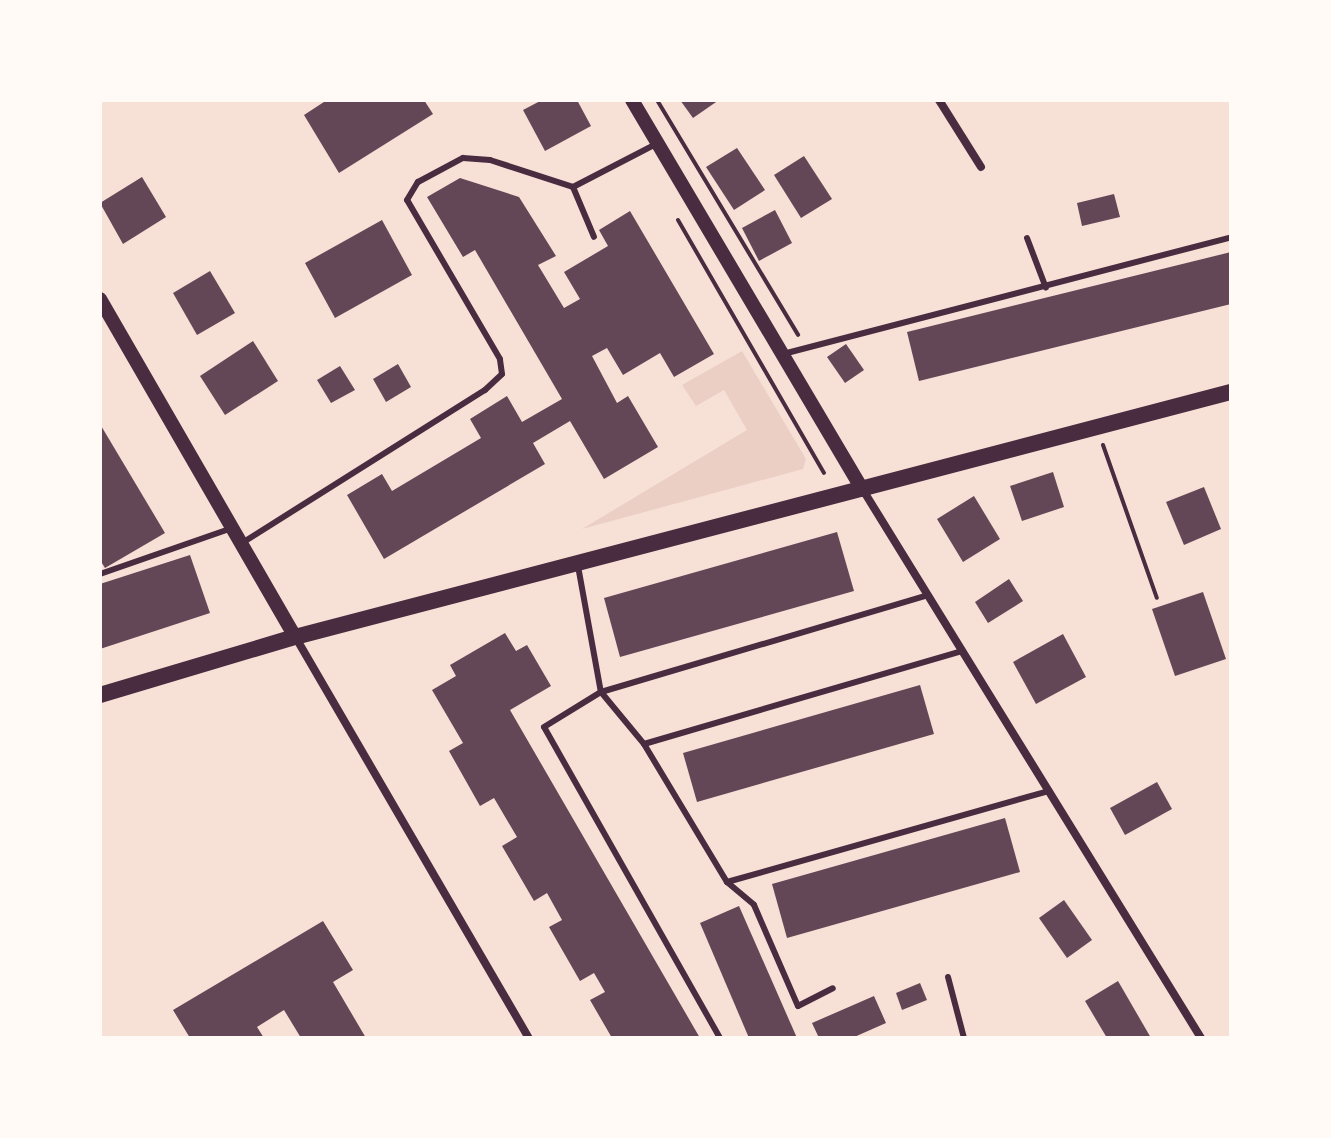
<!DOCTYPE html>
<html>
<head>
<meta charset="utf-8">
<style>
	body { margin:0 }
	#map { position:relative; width:1331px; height:1138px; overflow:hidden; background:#f7e1d7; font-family:"Open Sans",sans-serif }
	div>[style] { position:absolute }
	.green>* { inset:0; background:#ebcfc5 }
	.building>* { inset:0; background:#644757 }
	.path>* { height:4px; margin:-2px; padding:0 2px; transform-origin:2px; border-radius:2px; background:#4a2c40 }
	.service>* { height:6px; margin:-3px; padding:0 3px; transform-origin:3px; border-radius:3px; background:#4a2c40 }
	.minor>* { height:8px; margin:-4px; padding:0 4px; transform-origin:4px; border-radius:4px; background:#4a2c40 }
	.tertiary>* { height:14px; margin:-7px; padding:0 7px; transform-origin:7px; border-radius:7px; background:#4a2c40 }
	.secondary>* { height:16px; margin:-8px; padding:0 8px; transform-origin:8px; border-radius:8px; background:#4a2c40 }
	span { translate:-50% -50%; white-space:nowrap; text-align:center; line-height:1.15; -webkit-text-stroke:8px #fffaf5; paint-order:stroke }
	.frame { position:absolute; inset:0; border:102px solid #fffaf5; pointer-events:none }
</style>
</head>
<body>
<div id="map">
	<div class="green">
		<i style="clip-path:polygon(742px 351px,806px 459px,803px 469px,582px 529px,747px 430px,724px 390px,696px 406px,682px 385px)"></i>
	</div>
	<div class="building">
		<i style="clip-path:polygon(327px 100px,424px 100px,433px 114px,339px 173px,304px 115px)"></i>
		<i style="clip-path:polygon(542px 100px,577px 100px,591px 126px,545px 151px,523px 110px)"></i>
		<i style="clip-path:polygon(680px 100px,719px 100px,693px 118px)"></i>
		<i style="clip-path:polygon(737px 148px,765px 190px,734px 210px,706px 167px)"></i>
		<i style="clip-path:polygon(804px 156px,832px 199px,801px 218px,774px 175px)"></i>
		<i style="clip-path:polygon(142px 177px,166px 217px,123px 244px,100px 203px)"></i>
		<i style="clip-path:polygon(460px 178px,519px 197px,556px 256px,538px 265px,564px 308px,580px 299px,564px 272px,608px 246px,599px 230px,630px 211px,714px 354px,674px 377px,660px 353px,623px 375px,607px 348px,592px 356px,617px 403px,628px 396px,658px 447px,604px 479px,570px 421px,533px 443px,545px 464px,384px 559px,347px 495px,382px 474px,392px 491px,481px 438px,470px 419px,507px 396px,522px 422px,562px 399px,475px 250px,463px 257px,427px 197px)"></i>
		<i style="clip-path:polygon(1114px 194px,1120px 217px,1082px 226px,1077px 203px)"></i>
		<i style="clip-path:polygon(775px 210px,792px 243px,759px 261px,742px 228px)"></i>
		<i style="clip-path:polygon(382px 220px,412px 275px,335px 318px,305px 263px)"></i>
		<i style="clip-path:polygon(1231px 252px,1231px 304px,919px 381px,907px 332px)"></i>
		<i style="clip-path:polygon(210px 271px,235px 313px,197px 335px,173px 293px)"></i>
		<i style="clip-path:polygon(253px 341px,278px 381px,225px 415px,200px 376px)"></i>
		<i style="clip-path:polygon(846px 344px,864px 370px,845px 383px,827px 357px)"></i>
		<i style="clip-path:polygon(398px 364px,411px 387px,386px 402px,373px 379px)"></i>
		<i style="clip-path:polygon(340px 366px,355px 390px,331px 403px,317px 380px)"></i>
		<i style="clip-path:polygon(100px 424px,165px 533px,105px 568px,100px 560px)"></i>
		<i style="clip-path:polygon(1053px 472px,1064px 507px,1022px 521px,1010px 486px)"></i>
		<i style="clip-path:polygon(1204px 487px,1221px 529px,1184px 545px,1166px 502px)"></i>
		<i style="clip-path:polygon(974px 496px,1000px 539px,963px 562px,937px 519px)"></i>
		<i style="clip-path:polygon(837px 532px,854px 591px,620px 657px,604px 598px)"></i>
		<i style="clip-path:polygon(190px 555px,210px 613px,100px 649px,100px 584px)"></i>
		<i style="clip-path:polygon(1009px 579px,1023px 601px,988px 623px,975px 602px)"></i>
		<i style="clip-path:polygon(1203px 592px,1226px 659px,1175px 676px,1152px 609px)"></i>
		<i style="clip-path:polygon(505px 633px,516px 651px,527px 645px,551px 686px,510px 710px,700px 1038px,612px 1038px,590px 1000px,605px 992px,594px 973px,580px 981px,549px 927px,562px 920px,547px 893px,534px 901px,502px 846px,517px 837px,494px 798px,480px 806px,449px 751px,463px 743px,432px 690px,456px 676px,450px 665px)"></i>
		<i style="clip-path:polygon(1063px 634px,1086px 677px,1036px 704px,1013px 662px)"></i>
		<i style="clip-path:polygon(920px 685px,934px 734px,697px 802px,683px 753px)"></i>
		<i style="clip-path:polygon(1157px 782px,1172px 809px,1125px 835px,1110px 808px)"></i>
		<i style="clip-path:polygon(1005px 818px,1020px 872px,787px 938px,772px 884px)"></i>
		<i style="clip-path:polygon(1064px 900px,1092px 940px,1067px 958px,1039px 918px)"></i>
		<i style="clip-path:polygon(739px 906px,797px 1038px,749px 1038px,700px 923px)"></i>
		<i style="clip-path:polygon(323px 921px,353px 970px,333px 982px,366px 1038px,301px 1038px,284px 1010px,257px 1027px,264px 1038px,190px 1038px,173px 1010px)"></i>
		<i style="clip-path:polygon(1118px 981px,1151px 1038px,1107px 1038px,1085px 1001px)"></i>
		<i style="clip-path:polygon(920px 983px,927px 1000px,902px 1010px,896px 993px)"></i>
		<i style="clip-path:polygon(874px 996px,886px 1023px,852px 1038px,819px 1038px,812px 1023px)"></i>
	</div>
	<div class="path">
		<i style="left:657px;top:100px;width:274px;rotate:59deg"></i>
		<i style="left:678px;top:220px;width:292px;rotate:60deg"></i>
		<i style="left:1103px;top:445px;width:162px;rotate:70.6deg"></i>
	</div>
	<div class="service">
		<i style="left:573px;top:187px;width:54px;rotate:67.2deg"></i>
		<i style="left:1027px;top:238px;width:53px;rotate:69.2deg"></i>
		<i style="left:783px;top:354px;width:463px;rotate:-14.6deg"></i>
		<i style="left:242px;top:543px;width:287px;rotate:-32.2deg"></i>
		<i style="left:485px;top:390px;width:23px;rotate:-43deg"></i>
		<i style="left:502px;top:374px;width:15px;rotate:-98deg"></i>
		<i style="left:500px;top:359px;width:184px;rotate:-120.3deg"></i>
		<i style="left:407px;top:200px;width:21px;rotate:-59deg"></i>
		<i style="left:418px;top:182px;width:51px;rotate:-28.1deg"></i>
		<i style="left:463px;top:158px;width:27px;rotate:4deg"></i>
		<i style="left:490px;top:160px;width:87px;rotate:18deg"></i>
		<i style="left:573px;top:187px;width:96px;rotate:-27.4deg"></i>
		<i style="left:578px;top:566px;width:128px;rotate:79.7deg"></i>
		<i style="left:601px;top:692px;width:67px;rotate:50.4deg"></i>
		<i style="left:644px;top:744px;width:161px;rotate:59deg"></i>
		<i style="left:727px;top:882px;width:335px;rotate:-15.8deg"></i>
		<i style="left:100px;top:574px;width:140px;rotate:-19.2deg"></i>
		<i style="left:644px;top:744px;width:331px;rotate:-16.3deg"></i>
		<i style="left:727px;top:882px;width:35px;rotate:40deg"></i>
		<i style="left:754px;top:905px;width:110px;rotate:66.5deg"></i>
		<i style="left:798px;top:1006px;width:39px;rotate:-27deg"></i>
		<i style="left:948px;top:977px;width:63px;rotate:75.3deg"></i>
		<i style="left:720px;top:1038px;width:357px;rotate:-119.5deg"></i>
		<i style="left:544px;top:727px;width:67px;rotate:-31.6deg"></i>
		<i style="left:601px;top:692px;width:341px;rotate:-16.5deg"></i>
	</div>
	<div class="minor">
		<i style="left:939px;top:100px;width:79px;rotate:57.9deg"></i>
		<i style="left:863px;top:490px;width:644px;rotate:58.33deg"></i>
		<i style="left:296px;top:638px;width:463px;rotate:59.8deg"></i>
	</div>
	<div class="tertiary">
		<i style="left:632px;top:100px;width:453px;rotate:59.4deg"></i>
		<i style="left:100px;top:299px;width:390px;rotate:60deg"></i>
	</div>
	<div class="secondary">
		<i style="left:100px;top:695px;width:203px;rotate:-16.6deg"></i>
		<i style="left:295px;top:637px;width:968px;rotate:-14.67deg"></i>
	</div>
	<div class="frame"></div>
</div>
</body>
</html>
